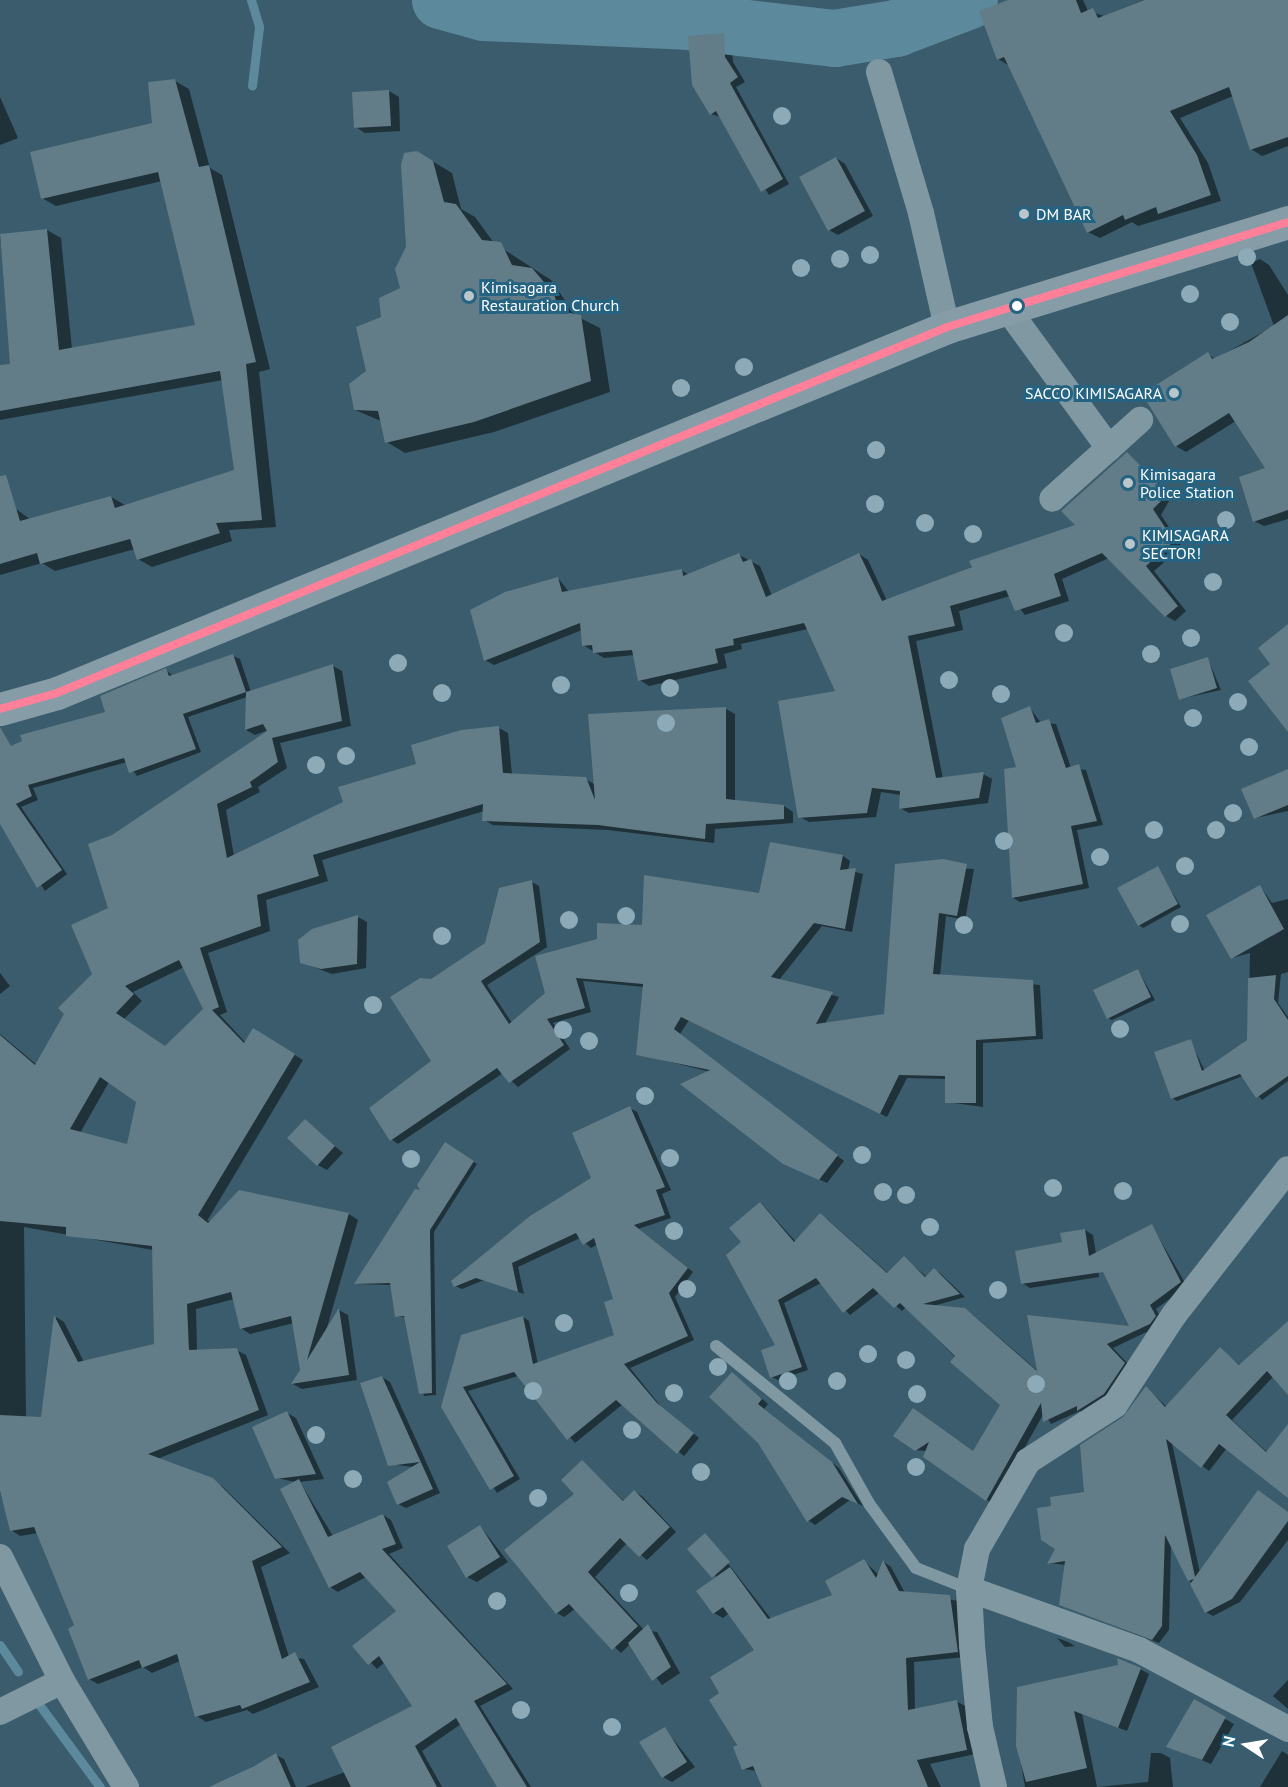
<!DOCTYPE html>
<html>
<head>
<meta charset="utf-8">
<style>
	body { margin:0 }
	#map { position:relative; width:1288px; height:1787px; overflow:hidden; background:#3a5c6c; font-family:"PT Sans",sans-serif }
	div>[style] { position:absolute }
	.shadow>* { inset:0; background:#0007 }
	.stream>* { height:9px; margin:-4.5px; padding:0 4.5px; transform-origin:4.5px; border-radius:4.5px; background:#5d899d }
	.river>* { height:57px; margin:-28.5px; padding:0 28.5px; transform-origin:28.5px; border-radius:28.5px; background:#5d899d }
	.building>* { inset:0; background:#627c88 }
	.service>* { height:12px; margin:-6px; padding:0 6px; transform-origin:6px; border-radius:6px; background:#8098a2 }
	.minor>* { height:26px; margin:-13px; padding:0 13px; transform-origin:13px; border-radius:13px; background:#8098a2 }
	.secondary>* { height:33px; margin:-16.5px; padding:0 16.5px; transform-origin:16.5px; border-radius:16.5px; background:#869da8 }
	.bus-1>* { height:8px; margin:-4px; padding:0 4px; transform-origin:4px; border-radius:4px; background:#ff8098 }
	.trees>* { width:18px; height:18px; margin:-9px; border-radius:50%; background:#8caab8 }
	.dots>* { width:16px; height:16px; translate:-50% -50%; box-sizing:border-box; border:3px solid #246382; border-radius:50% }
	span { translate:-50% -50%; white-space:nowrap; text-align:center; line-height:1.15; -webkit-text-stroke:6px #246382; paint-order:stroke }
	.poi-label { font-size:16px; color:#fff }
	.left { translate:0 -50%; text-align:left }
	.right { translate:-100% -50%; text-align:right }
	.north { position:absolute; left:1216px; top:1715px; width:60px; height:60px; -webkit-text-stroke:4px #246382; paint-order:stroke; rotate:282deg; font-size:16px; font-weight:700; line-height:24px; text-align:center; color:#fff }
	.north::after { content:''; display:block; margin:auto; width:21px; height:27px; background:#fff; clip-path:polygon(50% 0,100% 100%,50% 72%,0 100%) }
</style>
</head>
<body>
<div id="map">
	<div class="shadow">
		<i style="clip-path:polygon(687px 0,707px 0,716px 35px,731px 39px,733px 62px,745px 82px,736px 87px,789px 184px,769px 195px,721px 117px,711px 114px,694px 84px)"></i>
		<i style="clip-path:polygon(1013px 0,1083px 0,1088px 11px,1104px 16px,1143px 0,1288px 0,1288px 146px,1262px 156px,1251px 149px,1233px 96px,1180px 118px,1208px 163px,1221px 201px,1138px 226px,1132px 222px,1100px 238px,1088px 232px,1010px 66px,998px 59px)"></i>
		<i style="clip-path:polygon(175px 81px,189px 89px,210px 168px,222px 175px,270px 369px,259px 372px,276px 527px,229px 530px,232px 541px,152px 567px,138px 559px,135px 549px,55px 571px,42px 563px,0 575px,0 513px,16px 509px,31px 520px,111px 497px,125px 505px,236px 471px,223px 380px,0 420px,0 367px,11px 365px,0 235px,47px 230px,61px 238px,72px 349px,197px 326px,162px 181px,56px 206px,42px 198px,154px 124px)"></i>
		<i style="clip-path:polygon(389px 91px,399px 97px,400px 131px,365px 133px,356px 127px,354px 93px)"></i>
		<i style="clip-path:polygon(0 97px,18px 138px,0 145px)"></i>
		<i style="clip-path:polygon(417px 152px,452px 173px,461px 209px,475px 217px,494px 243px,551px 280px,576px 316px,600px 328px,610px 392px,494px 432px,405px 453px,387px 442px,381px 421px,355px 410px,383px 318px,402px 289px)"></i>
		<i style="clip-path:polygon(836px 158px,845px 164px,873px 216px,838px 235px,829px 230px)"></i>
		<i style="clip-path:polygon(1260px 259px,1269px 265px,1288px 295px,1288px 519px,1264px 526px,1254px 521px,1268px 469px,1236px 421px,1186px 452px,1176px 446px,1208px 354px,1215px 359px,1274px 326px,1251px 263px)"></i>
		<i style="clip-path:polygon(1127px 454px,1172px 496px,1161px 515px,1182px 547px,1154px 571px,1186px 611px,1175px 621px,1166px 616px,1109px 558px,1062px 579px,1069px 601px,1025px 615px,1010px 596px,959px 611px,963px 630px,916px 641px,943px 779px,983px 774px,992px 779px,988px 803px,909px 813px,900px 808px,901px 795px,881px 792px,876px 817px,809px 822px,800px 817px,837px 692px,808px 629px,741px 644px,742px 649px,724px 654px,727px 668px,649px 686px,640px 680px,634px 655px,604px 658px,583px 645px,582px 630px,494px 665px,485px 660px,558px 578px,569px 592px,681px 570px,689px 575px,739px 555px,760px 566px,772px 596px,859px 554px,868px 560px,887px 601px,1077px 525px)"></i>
		<i style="clip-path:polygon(evenodd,233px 656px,240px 659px,251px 692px,333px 666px,342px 671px,351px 726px,280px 743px,287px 768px,258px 787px,260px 792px,226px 810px,234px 856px,499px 728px,508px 733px,512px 775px,585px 779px,596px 785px,726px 709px,735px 714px,735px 801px,784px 806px,793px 812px,793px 823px,715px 829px,714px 843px,608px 830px,493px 825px,484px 820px,484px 811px,322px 860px,328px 881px,266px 900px,270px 931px,208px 953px,227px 1012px,220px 1015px,246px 1043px,254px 1030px,303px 1060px,207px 1221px,349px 1214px,358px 1220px,326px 1331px,339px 1310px,348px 1315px,357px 1380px,302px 1389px,293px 1384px,301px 1371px,294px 1323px,250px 1334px,241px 1328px,234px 1299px,196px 1309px,197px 1351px,236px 1350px,246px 1355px,268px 1415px,157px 1459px,222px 1486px,290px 1553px,261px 1567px,289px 1657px,304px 1659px,319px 1687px,253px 1714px,247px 1710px,206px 1722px,197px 1716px,180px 1661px,152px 1673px,143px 1667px,98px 1684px,89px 1679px,76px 1626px,38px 1533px,20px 1536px,11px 1530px,0 1492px,0 1034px,37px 1065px,94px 974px,110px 909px,112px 836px,271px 729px,255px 735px,246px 730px,247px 697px,188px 717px,201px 752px,137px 776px,127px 762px,33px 788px,38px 800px,21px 807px,67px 874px,45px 891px,0 821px,0 752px,107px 713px,166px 670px,173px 676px,233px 656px,184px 967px,205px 1009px,166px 1047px,124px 1019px,142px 1001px,133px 992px,184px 967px,233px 656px,109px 1082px,138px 1102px,128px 1146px,80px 1133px,109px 1082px,233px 656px,24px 1227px,153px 1250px,156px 1345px,84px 1362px,64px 1322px,56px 1317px,42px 1419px,26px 1418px,24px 1227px)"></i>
		<i style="clip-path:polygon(1208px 659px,1221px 690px,1180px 699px)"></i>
		<i style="clip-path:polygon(1030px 708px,1041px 723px,1056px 724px,1071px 768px,1086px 770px,1103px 825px,1077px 830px,1089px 888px,1020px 902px,1013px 898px,1018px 769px)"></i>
		<i style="clip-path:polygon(1288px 771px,1288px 811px,1255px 818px)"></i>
		<i style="clip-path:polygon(843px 856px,850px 861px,848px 870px,863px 874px,852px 932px,822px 926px,779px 980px,839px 997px,825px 1024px,885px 1015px,896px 865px,974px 869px,965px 920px,946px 916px,940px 976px,1040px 985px,1043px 1039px,983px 1043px,983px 1107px,947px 1102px,947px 1079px,907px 1078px,887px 1117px,689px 1020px,680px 1034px,844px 1161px,827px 1183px,792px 1167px,711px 1072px,638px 1054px,644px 987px,583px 981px,591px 1012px,553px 1023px,570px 1049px,518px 1087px,503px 1073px,398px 1144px,391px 1139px,433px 1061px,431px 981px,487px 944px,532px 882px,539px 886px,547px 947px,487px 985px,512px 1023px,644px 927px,760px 895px)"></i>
		<i style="clip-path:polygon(1157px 867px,1181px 907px,1143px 928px,1139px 925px)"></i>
		<i style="clip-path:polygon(1260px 886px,1272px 903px,1288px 899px,1288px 972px,1281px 974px,1278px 1003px,1288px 1017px,1288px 1081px,1262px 1100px,1243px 1076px,1177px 1101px,1172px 1098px,1190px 1041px,1205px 1071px,1248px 1040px,1250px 953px,1232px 958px)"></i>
		<i style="clip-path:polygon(358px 917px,367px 922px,366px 968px,332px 974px,301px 962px)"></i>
		<i style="clip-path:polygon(1138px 970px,1155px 1000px,1112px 1020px,1108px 1018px)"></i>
		<i style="clip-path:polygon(0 973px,10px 986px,0 994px)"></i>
		<i style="clip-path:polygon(630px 1108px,637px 1112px,671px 1190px,662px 1194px,671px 1218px,638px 1229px,693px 1272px,675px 1297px,694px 1340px,630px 1368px,663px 1409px,699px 1438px,684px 1456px,623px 1404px,575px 1443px,518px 1376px,468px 1391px,520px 1479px,497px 1493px,443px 1407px,523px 1317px,529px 1321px,538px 1364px,615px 1336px,615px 1300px,598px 1244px,591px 1248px,580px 1238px,518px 1267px,524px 1294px,484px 1280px,462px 1289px,455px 1286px,593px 1179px)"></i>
		<i style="clip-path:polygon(305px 1121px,343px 1153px,327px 1170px,318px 1165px)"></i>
		<i style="clip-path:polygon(445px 1144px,477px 1164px,434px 1232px,436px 1395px,424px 1396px,406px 1318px,397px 1316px,391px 1285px,356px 1284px,424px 1193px)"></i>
		<i style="clip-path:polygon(761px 1203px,796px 1242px,827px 1219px,889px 1274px,904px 1258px,927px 1277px,935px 1270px,941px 1274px,965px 1297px,933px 1306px,972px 1314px,1039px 1372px,1131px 1328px,1096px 1254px,1099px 1277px,1030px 1288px,1022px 1283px,1085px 1230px,1093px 1235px,1096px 1254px,1152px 1226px,1187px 1286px,1156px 1309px,1162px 1320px,1157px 1327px,1113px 1348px,1131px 1367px,1111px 1397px,1085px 1414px,1080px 1411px,1051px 1424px,1044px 1413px,993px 1504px,925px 1457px,927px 1451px,915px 1450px,913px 1410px,974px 1453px,1002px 1405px,906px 1307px,902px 1311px,880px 1292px,850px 1315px,821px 1283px,784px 1303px,808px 1370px,778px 1380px,772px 1377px,777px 1346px,743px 1242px)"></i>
		<i style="clip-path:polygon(1288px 1323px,1288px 1392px,1274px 1376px,1232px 1420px,1268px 1453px,1288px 1426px,1288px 1496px,1227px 1448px,1209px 1471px,1172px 1443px,1200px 1573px,1288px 1513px,1288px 1540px,1240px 1602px,1213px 1616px,1206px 1612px,1171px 1545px,1169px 1630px,1159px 1643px,1061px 1605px,1066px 1565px,1049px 1563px,1057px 1549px,1052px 1507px,1086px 1494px,1146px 1388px,1167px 1407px,1220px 1349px,1240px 1365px)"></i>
		<i style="clip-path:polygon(732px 1373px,768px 1404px,764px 1409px,839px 1468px,863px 1506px,850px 1500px,815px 1525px,808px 1520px)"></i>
		<i style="clip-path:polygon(382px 1377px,390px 1382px,440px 1493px,406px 1508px,398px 1504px,414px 1467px,389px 1464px)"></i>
		<i style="clip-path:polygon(287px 1413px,296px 1418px,324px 1479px,300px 1482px,333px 1536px,383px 1515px,391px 1520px,403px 1548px,389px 1554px,513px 1689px,480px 1706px,531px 1787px,499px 1787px,461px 1724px,422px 1751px,442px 1787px,305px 1787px,345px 1772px,415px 1707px,385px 1662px,377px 1669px,355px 1646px,398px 1611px,366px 1577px,338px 1592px,330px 1587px,295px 1482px,277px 1478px)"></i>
		<i style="clip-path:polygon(583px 1462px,625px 1502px,635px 1492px,642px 1496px,676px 1532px,647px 1560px,627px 1543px,595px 1577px,644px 1630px,657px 1632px,680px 1673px,662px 1685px,630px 1644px,621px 1653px,575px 1609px,564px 1617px,557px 1613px)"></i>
		<i style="clip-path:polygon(481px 1527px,508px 1562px,477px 1582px,467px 1577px)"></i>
		<i style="clip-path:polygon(705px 1534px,772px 1620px,834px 1596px,864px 1561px,879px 1575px,884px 1562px,891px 1567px,905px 1593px,959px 1601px,965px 1657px,914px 1662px,915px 1710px,956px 1701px,965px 1706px,975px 1754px,930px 1764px,941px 1787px,764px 1787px,757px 1771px,744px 1769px,721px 1694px,756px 1650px,729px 1613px,723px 1618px,714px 1613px,716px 1578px)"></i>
		<i style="clip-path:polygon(1057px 1638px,1068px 1642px,1075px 1646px,1065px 1647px)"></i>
		<i style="clip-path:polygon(1140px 1669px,1149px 1674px,1127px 1731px,1082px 1714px,1097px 1787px,1148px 1782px,1151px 1753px,1161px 1753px,1170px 1758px,1173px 1787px,1025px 1787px,1018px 1746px)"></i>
		<i style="clip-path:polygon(1288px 1680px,1288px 1709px,1273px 1696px)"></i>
		<i style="clip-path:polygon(1194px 1701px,1234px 1724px,1211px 1764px,1168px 1746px)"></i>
		<i style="clip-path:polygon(665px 1729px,695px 1767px,672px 1782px,663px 1777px)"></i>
		<i style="clip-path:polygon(1282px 1751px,1288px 1755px,1288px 1787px,1260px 1787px)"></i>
		<i style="clip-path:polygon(276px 1755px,284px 1759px,296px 1787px,211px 1787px)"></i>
	</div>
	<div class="stream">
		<i style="left:251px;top:0;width:28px;rotate:73deg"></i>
		<i style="left:259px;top:27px;width:59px;rotate:96.8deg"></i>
		<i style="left:0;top:1645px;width:32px;rotate:56deg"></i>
		<i style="left:38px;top:1703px;width:104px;rotate:53.6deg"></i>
	</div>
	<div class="river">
		<i style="left:440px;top:0;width:45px;rotate:15.6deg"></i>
		<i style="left:483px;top:12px;width:204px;rotate:2.5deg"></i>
		<i style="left:687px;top:21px;width:148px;rotate:6.6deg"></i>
		<i style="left:834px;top:38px;width:63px;rotate:-9.2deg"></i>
		<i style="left:896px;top:28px;width:78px;rotate:-21deg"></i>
	</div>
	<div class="building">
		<i style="clip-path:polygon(1008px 0,1076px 0,1081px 13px,1093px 8px,1098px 18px,1144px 0,1288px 0,1288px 137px,1250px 150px,1229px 87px,1170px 111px,1197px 155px,1211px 195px,1158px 214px,1156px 207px,1125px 220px,1123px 215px,1087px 233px,1004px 57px,997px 60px,979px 11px)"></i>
		<i style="clip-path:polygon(724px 33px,725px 57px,738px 77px,730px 83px,783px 179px,761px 192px,716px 111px,710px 115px,692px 85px,688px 36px)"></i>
		<i style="clip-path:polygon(175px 79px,199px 167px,209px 165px,256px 362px,246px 364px,262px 520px,216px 523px,220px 533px,137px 560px,130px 539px,40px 564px,37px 553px,0 564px,0 476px,6px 475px,20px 521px,111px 496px,115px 508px,234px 470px,220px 371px,0 411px,0 365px,10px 364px,0 234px,47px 229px,59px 350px,195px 325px,158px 172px,41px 199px,30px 152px,152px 123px,148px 82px)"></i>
		<i style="clip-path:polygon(389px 90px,391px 126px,354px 128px,352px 92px)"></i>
		<i style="clip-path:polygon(417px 151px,433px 161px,444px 202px,456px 204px,482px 240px,501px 242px,512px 265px,532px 268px,554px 294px,559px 311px,581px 315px,591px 381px,474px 422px,385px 443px,378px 411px,354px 410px,349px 384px,366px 371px,356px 327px,381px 317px,379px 298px,400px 288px,395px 269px,406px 247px,401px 165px,404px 153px)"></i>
		<i style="clip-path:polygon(836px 157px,865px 211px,828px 231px,799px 177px)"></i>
		<i style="clip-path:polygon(1288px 315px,1288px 510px,1253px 522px,1239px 477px,1265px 468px,1229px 413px,1175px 447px,1142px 394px,1208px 352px,1212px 359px,1249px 342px)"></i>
		<i style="clip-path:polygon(1127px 452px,1163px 489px,1163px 499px,1153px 509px,1174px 541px,1146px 566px,1178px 606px,1165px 617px,1102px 553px,1054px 574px,1061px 596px,1015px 611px,1006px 590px,950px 606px,955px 626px,908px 636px,936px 778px,984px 772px,979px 798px,899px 809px,900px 791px,872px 788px,867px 813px,798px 818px,778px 701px,835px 691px,804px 623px,733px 639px,734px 645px,715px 649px,718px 663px,638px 681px,632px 650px,593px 653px,592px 645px,582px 646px,580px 623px,484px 661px,470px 610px,505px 592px,558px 577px,562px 592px,682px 569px,683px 576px,739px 553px,743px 562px,751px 559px,766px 597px,859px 553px,882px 601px,972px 567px,969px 561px,1075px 525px,1061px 511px)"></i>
		<i style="clip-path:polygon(1288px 624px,1288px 732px,1248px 681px,1270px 664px,1258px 648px)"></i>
		<i style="clip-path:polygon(233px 654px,246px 692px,183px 714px,196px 749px,129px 773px,124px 758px,28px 785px,32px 796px,16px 804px,62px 870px,37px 888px,0 824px,0 727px,11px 746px,22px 741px,20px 735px,105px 712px,100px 696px,166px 668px,169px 676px)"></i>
		<i style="clip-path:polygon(1208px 657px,1217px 688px,1179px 700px,1170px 669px)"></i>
		<i style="clip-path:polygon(evenodd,333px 664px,342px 721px,272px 738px,278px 762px,250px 782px,252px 787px,217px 804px,227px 858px,343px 802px,338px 787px,416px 764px,411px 745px,461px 730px,499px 726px,503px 773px,586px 777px,595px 800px,588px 714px,726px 707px,726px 799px,784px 805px,784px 819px,706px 824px,705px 839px,598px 825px,482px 821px,483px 804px,313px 855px,319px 876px,257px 895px,261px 926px,200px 948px,219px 1007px,212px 1010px,244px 1043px,253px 1028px,295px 1054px,198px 1215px,208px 1223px,239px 1190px,349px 1213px,307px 1360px,339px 1308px,349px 1375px,291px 1384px,300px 1370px,291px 1316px,240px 1329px,231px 1292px,187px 1304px,189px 1350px,237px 1348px,259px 1410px,148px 1454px,213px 1478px,282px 1547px,252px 1561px,282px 1659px,295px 1652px,310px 1682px,242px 1709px,240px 1705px,195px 1717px,177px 1654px,142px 1668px,139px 1660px,88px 1680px,68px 1629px,74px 1625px,34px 1527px,10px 1531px,0 1491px,0 1415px,41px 1417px,54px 1315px,78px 1362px,154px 1344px,152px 1246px,66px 1236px,66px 1227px,0 1221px,0 1035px,35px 1065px,64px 1014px,58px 1008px,92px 974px,71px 925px,108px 908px,88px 844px,112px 835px,267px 731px,263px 724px,245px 730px,246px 692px,333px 664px,179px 960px,203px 1009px,165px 1046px,116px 1013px,134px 994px,125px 986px,179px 960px,333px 664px,100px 1077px,136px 1102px,127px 1144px,70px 1129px,100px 1077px)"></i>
		<i style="clip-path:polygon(1030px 706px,1036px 723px,1049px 719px,1066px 768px,1079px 764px,1097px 821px,1071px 826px,1083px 884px,1012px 898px,1004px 769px,1016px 767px,1001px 718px)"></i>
		<i style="clip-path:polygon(1288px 769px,1288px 805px,1254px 819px,1241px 789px)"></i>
		<i style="clip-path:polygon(770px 842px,843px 855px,840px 870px,856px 868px,845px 929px,814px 923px,771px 977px,833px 992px,816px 1024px,884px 1014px,895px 864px,943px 859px,967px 864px,957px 916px,939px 913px,933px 974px,1033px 980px,1036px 1036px,976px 1040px,976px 1103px,945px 1103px,945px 1076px,899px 1075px,880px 1114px,681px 1017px,674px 1029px,838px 1155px,819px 1180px,783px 1164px,680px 1084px,710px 1070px,636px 1055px,643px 984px,576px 978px,585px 1008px,547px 1019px,564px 1045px,509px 1083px,497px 1068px,390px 1141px,369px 1108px,431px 1061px,390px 997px,420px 978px,431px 979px,485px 943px,499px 888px,532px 880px,540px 942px,481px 981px,509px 1024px,545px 993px,535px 956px,597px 939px,597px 923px,642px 925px,644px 875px,759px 893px)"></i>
		<i style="clip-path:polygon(1158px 866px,1178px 904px,1138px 926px,1117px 888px)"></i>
		<i style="clip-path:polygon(1260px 885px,1284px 929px,1231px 959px,1206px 915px)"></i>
		<i style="clip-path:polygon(358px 915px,357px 964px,321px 969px,300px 963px,298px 940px,312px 929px)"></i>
		<i style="clip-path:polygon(1138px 969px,1151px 997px,1107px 1019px,1093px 990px)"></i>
		<i style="clip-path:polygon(1276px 975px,1274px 999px,1288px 1020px,1288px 1076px,1256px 1098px,1240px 1074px,1171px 1099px,1154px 1052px,1191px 1039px,1202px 1071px,1247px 1040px,1248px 978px)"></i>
		<i style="clip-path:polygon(630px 1106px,665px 1187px,656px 1190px,665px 1215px,634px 1225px,688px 1268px,669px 1293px,688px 1336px,624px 1364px,657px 1403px,694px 1433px,677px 1454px,616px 1400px,567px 1440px,514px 1372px,463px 1387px,514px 1476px,490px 1490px,441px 1407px,461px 1335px,523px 1316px,533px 1364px,614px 1335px,604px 1302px,613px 1299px,594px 1238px,583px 1245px,576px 1233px,512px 1263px,518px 1292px,476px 1278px,454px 1287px,451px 1281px,530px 1216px,591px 1178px,572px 1133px)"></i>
		<i style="clip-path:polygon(305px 1119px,335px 1146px,317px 1166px,287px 1138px)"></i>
		<i style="clip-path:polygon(445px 1142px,474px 1161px,430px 1230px,432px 1393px,419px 1394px,404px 1316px,395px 1317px,390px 1283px,354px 1284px,415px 1189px,420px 1190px,417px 1185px)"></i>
		<i style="clip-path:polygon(760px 1202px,794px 1242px,820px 1213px,887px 1273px,904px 1256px,925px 1277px,934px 1268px,960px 1294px,923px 1304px,965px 1308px,1037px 1371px,1027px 1315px,1129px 1326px,1103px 1272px,1021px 1284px,1015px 1251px,1062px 1242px,1060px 1233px,1085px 1229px,1089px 1256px,1152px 1224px,1181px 1282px,1150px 1305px,1156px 1316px,1150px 1324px,1107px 1344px,1125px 1363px,1104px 1394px,1077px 1411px,1077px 1406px,1043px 1422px,1041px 1403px,986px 1501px,923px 1457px,929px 1442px,915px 1451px,893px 1436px,913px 1408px,973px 1451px,1000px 1405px,950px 1362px,955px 1356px,900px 1303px,894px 1308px,873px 1288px,843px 1313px,816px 1278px,778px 1300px,802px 1367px,770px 1378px,761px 1350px,775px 1345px,726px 1255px,741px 1242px,729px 1228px)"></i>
		<i style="clip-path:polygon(1288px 1321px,1288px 1395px,1267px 1371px,1226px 1415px,1266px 1452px,1288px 1424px,1288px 1498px,1219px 1444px,1201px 1468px,1166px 1439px,1195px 1577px,1258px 1490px,1288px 1512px,1288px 1521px,1232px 1599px,1205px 1613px,1190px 1584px,1194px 1579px,1188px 1581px,1165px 1535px,1162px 1626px,1152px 1640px,1059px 1605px,1065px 1561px,1047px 1564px,1055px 1549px,1041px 1540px,1037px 1508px,1051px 1506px,1050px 1497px,1084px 1492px,1080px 1445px,1123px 1417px,1146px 1386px,1165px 1407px,1220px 1347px,1239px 1365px)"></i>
		<i style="clip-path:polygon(732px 1372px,762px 1399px,758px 1404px,832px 1462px,858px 1504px,842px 1497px,807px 1522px,758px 1443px,709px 1397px)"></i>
		<i style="clip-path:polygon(382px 1376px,433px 1489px,397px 1505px,387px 1482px,420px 1462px,388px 1466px,360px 1383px)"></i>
		<i style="clip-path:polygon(287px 1411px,316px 1474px,275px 1479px,252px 1427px)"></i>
		<i style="clip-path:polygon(582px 1460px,623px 1501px,634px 1490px,670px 1527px,639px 1557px,620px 1538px,588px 1572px,638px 1626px,612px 1650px,569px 1604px,556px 1614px,504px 1550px,574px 1494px,561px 1480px)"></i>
		<i style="clip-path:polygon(299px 1479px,328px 1537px,383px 1514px,396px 1544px,382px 1549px,507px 1684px,474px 1701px,527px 1787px,497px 1787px,456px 1718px,415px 1746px,437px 1787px,351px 1787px,331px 1747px,412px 1706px,379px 1656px,368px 1665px,352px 1646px,396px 1611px,360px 1572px,329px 1588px,280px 1489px)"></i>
		<i style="clip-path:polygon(480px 1525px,500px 1557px,466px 1578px,447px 1546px)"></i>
		<i style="clip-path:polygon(705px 1533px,730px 1562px,712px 1578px,687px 1549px)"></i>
		<i style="clip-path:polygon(864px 1559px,876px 1578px,883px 1560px,899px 1591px,950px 1595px,958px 1652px,906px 1658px,908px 1710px,957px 1700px,967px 1750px,917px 1760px,928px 1787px,762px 1787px,753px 1766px,742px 1770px,733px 1747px,737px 1745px,709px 1700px,719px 1693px,710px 1677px,754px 1650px,723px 1607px,713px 1614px,696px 1591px,730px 1567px,768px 1619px,832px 1595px,825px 1581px)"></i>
		<i style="clip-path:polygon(648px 1624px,671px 1667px,652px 1681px,628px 1643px)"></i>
		<i style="clip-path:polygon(1117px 1658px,1141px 1668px,1118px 1728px,1074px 1711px,1087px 1768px,1026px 1782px,1016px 1746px,1017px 1687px,1118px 1665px)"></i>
		<i style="clip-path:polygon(1194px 1699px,1226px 1717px,1202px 1760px,1166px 1747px)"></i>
		<i style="clip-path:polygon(665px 1727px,687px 1762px,662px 1778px,639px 1742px)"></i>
		<i style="clip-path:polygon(276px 1753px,291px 1787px,209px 1787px,254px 1766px)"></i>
	</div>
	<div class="service">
		<i style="left:716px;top:1346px;width:154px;rotate:39.2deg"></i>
		<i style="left:835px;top:1443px;width:71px;rotate:60.6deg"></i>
		<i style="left:870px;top:1505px;width:78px;rotate:53.9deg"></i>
		<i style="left:916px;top:1568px;width:57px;rotate:21.6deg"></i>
	</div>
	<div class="minor">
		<i style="left:879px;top:72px;width:147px;rotate:73.4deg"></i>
		<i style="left:921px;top:213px;width:117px;rotate:77.2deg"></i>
		<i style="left:1009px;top:311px;width:170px;rotate:53.9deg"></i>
		<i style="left:1109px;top:448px;width:76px;rotate:138.2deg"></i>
		<i style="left:1109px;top:448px;width:42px;rotate:-42.1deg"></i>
		<i style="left:0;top:1557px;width:139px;rotate:63.4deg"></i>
		<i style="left:62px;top:1681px;width:124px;rotate:58.9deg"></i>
		<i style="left:969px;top:1589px;width:181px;rotate:19.7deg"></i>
		<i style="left:1139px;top:1650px;width:169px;rotate:27.9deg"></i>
		<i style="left:0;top:1712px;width:69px;rotate:-26.6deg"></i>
		<i style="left:994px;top:1787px;width:62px;rotate:-103.1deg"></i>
		<i style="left:980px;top:1727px;width:82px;rotate:-95.6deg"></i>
		<i style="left:972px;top:1645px;width:56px;rotate:-93.1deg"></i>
		<i style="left:969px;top:1589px;width:41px;rotate:-78.7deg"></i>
		<i style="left:977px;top:1549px;width:102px;rotate:-59.9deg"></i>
		<i style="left:1028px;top:1461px;width:103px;rotate:-32.8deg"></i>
		<i style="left:1115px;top:1405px;width:108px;rotate:-56.8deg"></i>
		<i style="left:1174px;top:1315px;width:185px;rotate:-52deg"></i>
	</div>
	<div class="secondary">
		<i style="left:0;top:709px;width:59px;rotate:-15.7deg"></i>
		<i style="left:57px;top:693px;width:962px;rotate:-22.35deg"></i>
		<i style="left:947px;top:327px;width:357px;rotate:-17.1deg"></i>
	</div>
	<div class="bus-1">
		<i style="left:0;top:709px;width:59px;rotate:-15.7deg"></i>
		<i style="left:57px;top:693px;width:962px;rotate:-22.35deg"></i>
		<i style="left:947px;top:327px;width:357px;rotate:-17.1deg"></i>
	</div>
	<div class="trees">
		<i style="left:782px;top:116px"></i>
		<i style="left:870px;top:255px"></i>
		<i style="left:1247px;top:257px"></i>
		<i style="left:840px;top:259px"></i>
		<i style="left:801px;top:268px"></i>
		<i style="left:1190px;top:294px"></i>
		<i style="left:1230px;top:322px"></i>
		<i style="left:744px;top:367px"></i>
		<i style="left:681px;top:388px"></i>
		<i style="left:876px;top:450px"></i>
		<i style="left:875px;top:504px"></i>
		<i style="left:1226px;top:520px"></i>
		<i style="left:925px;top:523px"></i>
		<i style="left:973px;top:534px"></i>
		<i style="left:1213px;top:582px"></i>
		<i style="left:1064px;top:633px"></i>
		<i style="left:1191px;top:638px"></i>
		<i style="left:1151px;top:654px"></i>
		<i style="left:398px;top:663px"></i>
		<i style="left:949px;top:680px"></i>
		<i style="left:561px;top:685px"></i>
		<i style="left:670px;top:688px"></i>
		<i style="left:442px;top:693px"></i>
		<i style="left:1001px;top:694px"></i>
		<i style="left:1238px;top:702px"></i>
		<i style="left:1193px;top:718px"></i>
		<i style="left:666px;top:723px"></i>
		<i style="left:1249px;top:747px"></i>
		<i style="left:346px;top:756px"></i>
		<i style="left:316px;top:765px"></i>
		<i style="left:1233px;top:813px"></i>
		<i style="left:1154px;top:830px"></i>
		<i style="left:1216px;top:830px"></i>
		<i style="left:1004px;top:841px"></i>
		<i style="left:1100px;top:857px"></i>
		<i style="left:1185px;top:866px"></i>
		<i style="left:626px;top:916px"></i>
		<i style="left:569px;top:920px"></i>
		<i style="left:1180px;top:924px"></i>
		<i style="left:964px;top:925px"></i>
		<i style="left:442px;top:936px"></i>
		<i style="left:373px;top:1005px"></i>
		<i style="left:1120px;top:1029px"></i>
		<i style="left:563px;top:1030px"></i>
		<i style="left:589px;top:1041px"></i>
		<i style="left:645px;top:1096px"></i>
		<i style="left:862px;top:1155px"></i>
		<i style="left:670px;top:1158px"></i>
		<i style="left:411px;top:1159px"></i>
		<i style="left:1053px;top:1188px"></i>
		<i style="left:1123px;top:1191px"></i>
		<i style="left:883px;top:1192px"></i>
		<i style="left:906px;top:1195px"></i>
		<i style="left:930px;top:1227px"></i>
		<i style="left:674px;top:1231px"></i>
		<i style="left:687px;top:1289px"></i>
		<i style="left:998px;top:1290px"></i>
		<i style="left:564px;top:1323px"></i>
		<i style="left:868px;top:1354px"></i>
		<i style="left:906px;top:1360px"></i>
		<i style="left:718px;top:1367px"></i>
		<i style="left:788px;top:1381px"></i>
		<i style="left:837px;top:1381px"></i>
		<i style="left:1036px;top:1384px"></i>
		<i style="left:533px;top:1391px"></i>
		<i style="left:674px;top:1393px"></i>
		<i style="left:917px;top:1394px"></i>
		<i style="left:632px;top:1430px"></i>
		<i style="left:316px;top:1435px"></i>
		<i style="left:916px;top:1467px"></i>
		<i style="left:701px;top:1472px"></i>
		<i style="left:353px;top:1479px"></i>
		<i style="left:538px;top:1498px"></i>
		<i style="left:629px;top:1593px"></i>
		<i style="left:497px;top:1601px"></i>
		<i style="left:521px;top:1710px"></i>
		<i style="left:612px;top:1727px"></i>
	</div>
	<div class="dots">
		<i style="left:1024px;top:214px;background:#bac6cc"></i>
		<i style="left:469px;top:296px;background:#bac6cc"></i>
		<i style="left:1017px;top:306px;background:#fff"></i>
		<i style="left:1174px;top:393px;background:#bac6cc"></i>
		<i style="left:1128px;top:483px;background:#bac6cc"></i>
		<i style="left:1130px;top:544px;background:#bac6cc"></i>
	</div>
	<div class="poi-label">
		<span class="left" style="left:1036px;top:214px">DM BAR</span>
		<span class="left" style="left:481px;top:296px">Kimisagara<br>Restauration Church</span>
		<span class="right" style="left:1162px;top:393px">SACCO KIMISAGARA</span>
		<span class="left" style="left:1140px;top:483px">Kimisagara<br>Police Station</span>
		<span class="left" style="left:1142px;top:544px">KIMISAGARA<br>SECTOR!</span>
	</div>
	<div class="north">N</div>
</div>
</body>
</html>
